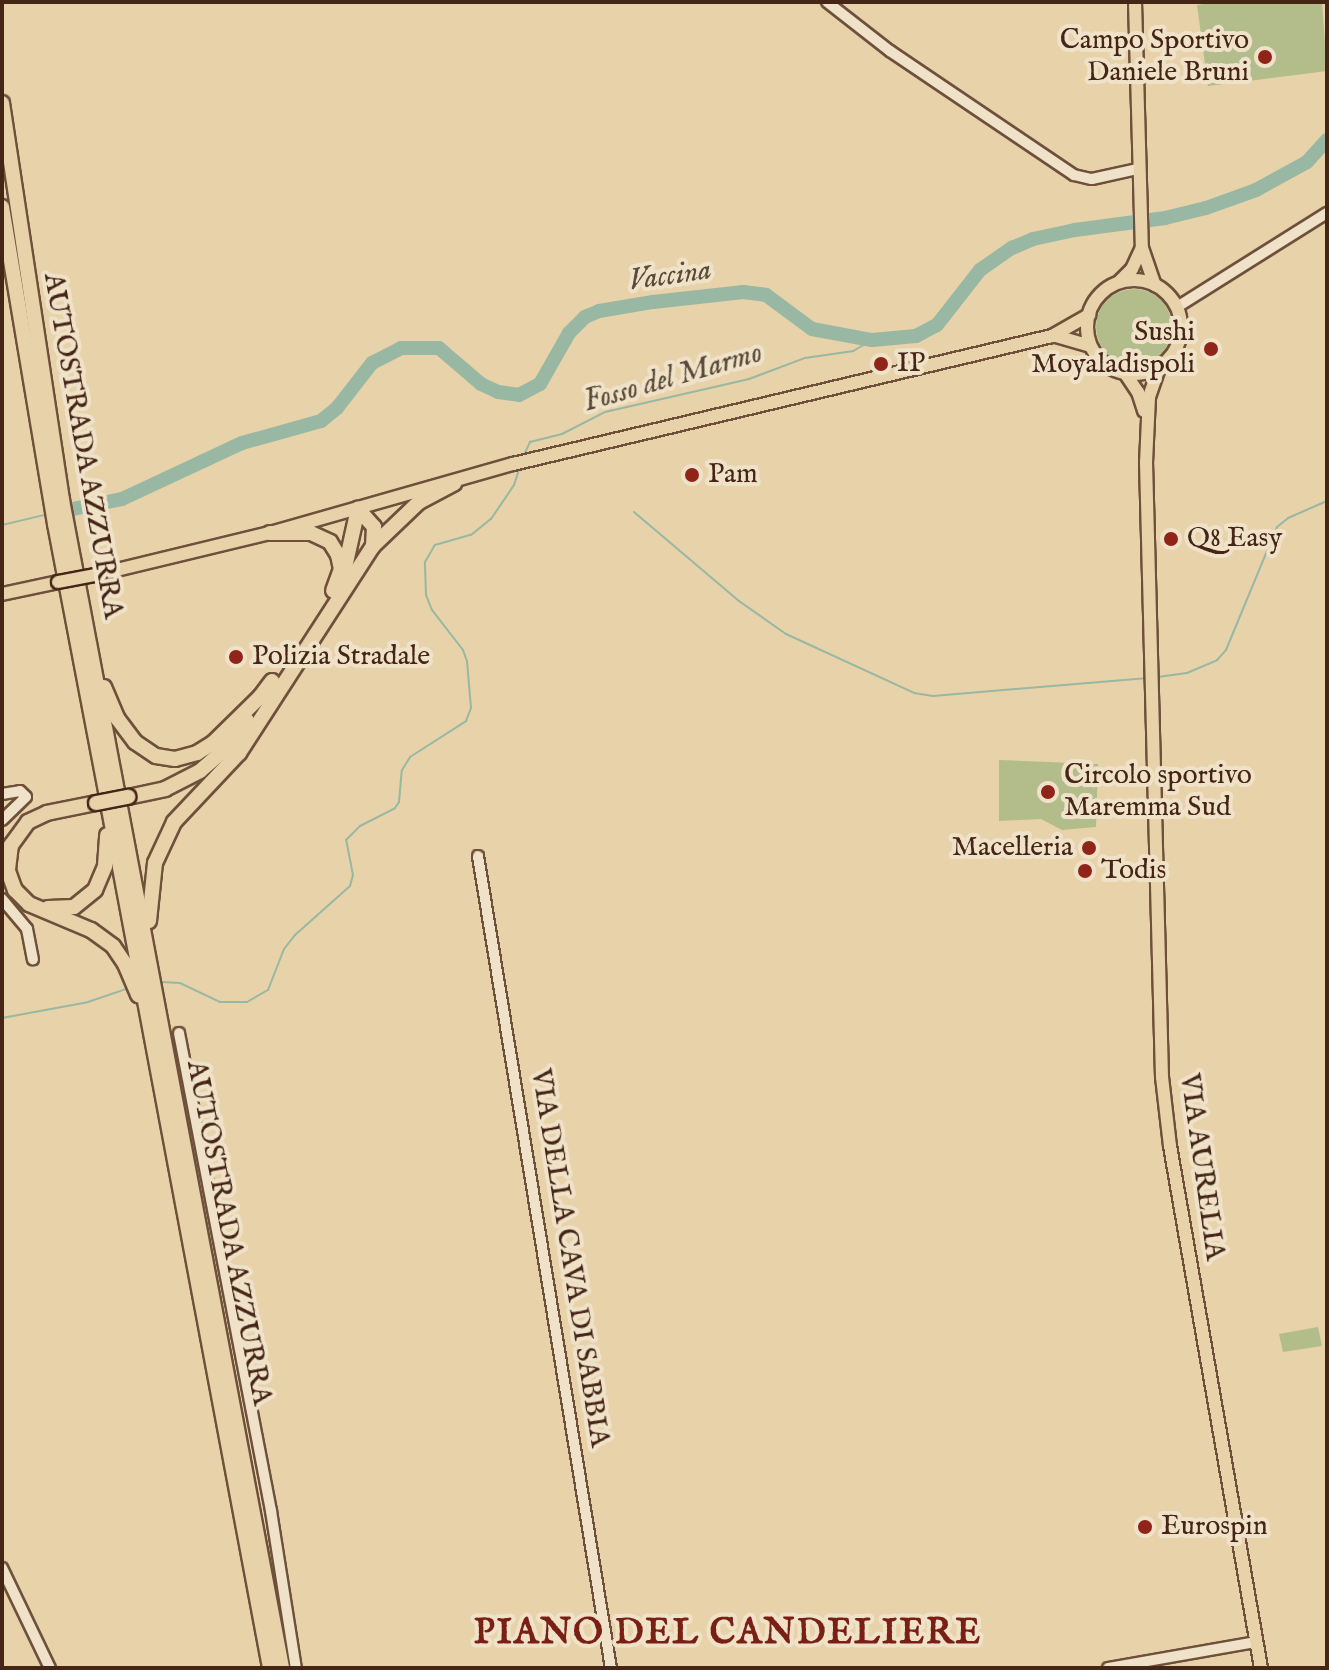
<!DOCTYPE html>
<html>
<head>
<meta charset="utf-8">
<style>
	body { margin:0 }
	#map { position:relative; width:1329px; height:1670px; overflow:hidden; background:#e7d2aa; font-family:"IM FELL English",serif }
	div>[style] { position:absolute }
	.green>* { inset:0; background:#b2bd8b }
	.round { border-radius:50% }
	.stream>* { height:2px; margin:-1px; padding:0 1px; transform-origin:1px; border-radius:1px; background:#98b8a3 }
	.river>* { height:14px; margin:-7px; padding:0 7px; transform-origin:7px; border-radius:7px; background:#98b8a3 }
	.roads { filter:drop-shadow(2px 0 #6e503b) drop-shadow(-2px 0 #6e503b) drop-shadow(0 2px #6e503b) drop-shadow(0 -2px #6e503b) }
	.minor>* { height:10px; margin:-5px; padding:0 5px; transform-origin:5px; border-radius:5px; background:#efe2c8 }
	.major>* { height:12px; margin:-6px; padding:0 6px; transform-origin:6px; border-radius:6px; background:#e7d2aa }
	.major>.ring { margin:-6px; padding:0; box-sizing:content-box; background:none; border:12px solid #e7d2aa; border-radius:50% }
	.highway>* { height:14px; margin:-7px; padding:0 7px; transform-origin:7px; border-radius:7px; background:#e7d2aa }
	.bridges { filter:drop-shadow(2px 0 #452516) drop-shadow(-2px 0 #452516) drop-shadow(0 2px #452516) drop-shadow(0 -2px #452516) }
	.major-bridge>* { height:12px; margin:-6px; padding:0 6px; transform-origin:6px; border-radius:6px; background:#e7d2aa }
	.highway-bridge>* { height:14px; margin:-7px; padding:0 7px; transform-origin:7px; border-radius:7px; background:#e7d2aa }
	.dots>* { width:22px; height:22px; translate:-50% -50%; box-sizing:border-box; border:4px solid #efe2c8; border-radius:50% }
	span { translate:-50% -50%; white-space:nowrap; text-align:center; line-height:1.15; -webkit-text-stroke:8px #efe2c8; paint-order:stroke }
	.poi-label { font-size:28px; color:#452516 }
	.right { translate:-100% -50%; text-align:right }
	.left { translate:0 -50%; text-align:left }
	.street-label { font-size:28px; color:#452516 }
	.water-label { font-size:30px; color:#5a4a39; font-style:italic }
	.district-label { font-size:36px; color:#7a1f14; font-weight:700; letter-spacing:2px }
	.frame { position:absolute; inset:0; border:4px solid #452516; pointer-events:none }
</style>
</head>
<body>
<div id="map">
	<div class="green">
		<i style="clip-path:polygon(1217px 2px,1322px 2px,1327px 71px,1208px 86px,1197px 5px)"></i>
		<i class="round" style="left:1096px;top:289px;width:76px;height:76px"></i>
		<i style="clip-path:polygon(999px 760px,1098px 764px,1096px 827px,1062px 830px,1041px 819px,999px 821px)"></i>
		<i style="clip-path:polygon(1318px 1327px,1322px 1346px,1283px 1352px,1279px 1334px)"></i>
	</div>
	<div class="stream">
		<i style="left:523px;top:457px;width:17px;rotate:-65deg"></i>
		<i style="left:530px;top:442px;width:33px;rotate:-14deg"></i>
		<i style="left:562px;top:434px;width:48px;rotate:-27.1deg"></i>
		<i style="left:605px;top:412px;width:148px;rotate:-12.9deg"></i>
		<i style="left:749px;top:379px;width:60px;rotate:-20.6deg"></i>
		<i style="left:805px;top:358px;width:49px;rotate:-8.3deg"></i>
		<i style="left:853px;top:351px;width:22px;rotate:-30deg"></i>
		<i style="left:634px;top:512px;width:138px;rotate:40.3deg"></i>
		<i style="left:739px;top:601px;width:57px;rotate:35.1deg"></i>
		<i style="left:786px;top:634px;width:141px;rotate:24.7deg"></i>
		<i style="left:914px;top:693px;width:19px;rotate:9deg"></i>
		<i style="left:933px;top:696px;width:216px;rotate:-4.8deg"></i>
		<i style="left:2px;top:525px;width:47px;rotate:-13.4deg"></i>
		<i style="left:1158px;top:677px;width:29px;rotate:-8deg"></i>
		<i style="left:1187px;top:673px;width:33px;rotate:-23deg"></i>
		<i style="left:1217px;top:660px;width:13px;rotate:-48deg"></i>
		<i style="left:1226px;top:650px;width:133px;rotate:-67.5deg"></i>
		<i style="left:1277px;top:527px;width:14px;rotate:-39deg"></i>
		<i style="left:1288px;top:518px;width:43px;rotate:-23.6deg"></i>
		<i style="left:162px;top:982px;width:18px;rotate:3deg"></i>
		<i style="left:180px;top:983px;width:44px;rotate:25.4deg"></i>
		<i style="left:220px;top:1002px;width:27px"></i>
		<i style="left:247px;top:1002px;width:24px;rotate:-30deg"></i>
		<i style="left:268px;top:990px;width:44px;rotate:-68.7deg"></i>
		<i style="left:284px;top:949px;width:18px;rotate:-52deg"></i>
		<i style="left:295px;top:935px;width:74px;rotate:-41.7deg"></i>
		<i style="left:350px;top:886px;width:11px;rotate:-75deg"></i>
		<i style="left:353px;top:875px;width:36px;rotate:-101deg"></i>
		<i style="left:346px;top:840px;width:20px;rotate:-45deg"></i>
		<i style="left:360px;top:826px;width:39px;rotate:-27deg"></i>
		<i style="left:395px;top:808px;width:7px;rotate:-56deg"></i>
		<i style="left:399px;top:802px;width:32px;rotate:-85deg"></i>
		<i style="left:402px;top:770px;width:15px;rotate:-58deg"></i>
		<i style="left:410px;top:757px;width:67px;rotate:-32.7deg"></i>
		<i style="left:466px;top:721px;width:14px;rotate:-69deg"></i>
		<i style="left:471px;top:708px;width:47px;rotate:-94.9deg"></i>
		<i style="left:467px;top:661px;width:12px;rotate:-110deg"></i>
		<i style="left:463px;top:650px;width:51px;rotate:-127.8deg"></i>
		<i style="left:432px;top:610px;width:16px;rotate:-112deg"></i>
		<i style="left:426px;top:595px;width:33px;rotate:-92deg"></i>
		<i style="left:425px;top:562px;width:20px;rotate:-60deg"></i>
		<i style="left:435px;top:545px;width:37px;rotate:-16deg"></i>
		<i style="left:471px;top:535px;width:26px;rotate:-39deg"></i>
		<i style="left:491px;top:519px;width:41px;rotate:-55.9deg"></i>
		<i style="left:514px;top:485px;width:19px;rotate:-72deg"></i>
		<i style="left:2px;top:1018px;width:87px;rotate:-10.5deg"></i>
		<i style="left:88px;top:1002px;width:43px;rotate:-18.9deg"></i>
	</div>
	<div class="river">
		<i style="left:53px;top:513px;width:70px;rotate:-11.5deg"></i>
		<i style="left:122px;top:499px;width:132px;rotate:-25deg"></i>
		<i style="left:242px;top:443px;width:82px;rotate:-15.6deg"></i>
		<i style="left:321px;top:421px;width:21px;rotate:-39deg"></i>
		<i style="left:337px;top:408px;width:57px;rotate:-52.1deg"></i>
		<i style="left:372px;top:363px;width:33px;rotate:-27deg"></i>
		<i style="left:401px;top:348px;width:38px"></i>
		<i style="left:439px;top:348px;width:55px;rotate:40.6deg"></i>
		<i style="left:481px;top:384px;width:19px;rotate:25deg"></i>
		<i style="left:498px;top:392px;width:21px;rotate:8deg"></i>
		<i style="left:519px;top:395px;width:24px;rotate:-28deg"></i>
		<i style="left:540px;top:384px;width:59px;rotate:-60.4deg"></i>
		<i style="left:569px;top:333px;width:23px;rotate:-45deg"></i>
		<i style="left:585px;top:317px;width:15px;rotate:-23deg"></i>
		<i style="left:599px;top:311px;width:55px;rotate:-9.5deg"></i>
		<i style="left:653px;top:302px;width:91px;rotate:-6.3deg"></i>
		<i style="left:743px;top:292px;width:23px;rotate:7deg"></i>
		<i style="left:766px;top:295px;width:57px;rotate:36.5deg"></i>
		<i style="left:812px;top:329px;width:61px;rotate:10.4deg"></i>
		<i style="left:872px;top:340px;width:44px;rotate:-5.2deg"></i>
		<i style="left:916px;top:336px;width:24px;rotate:-28deg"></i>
		<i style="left:937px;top:325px;width:70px;rotate:-52deg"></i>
		<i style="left:980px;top:270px;width:39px;rotate:-35deg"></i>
		<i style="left:1012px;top:248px;width:23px;rotate:-23deg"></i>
		<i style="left:1033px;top:239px;width:43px;rotate:-12.1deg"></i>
		<i style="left:1075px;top:230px;width:91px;rotate:-7.6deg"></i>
		<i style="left:1165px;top:218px;width:42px;rotate:-13.7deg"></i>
		<i style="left:1206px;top:208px;width:53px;rotate:-19.8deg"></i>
		<i style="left:1256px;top:190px;width:58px;rotate:-28.8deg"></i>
		<i style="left:1307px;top:162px;width:30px;rotate:-48deg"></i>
	</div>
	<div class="roads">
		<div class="minor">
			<i style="left:827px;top:2px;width:80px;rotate:37.9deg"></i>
			<i style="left:890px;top:51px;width:222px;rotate:34deg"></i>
			<i style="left:1074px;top:175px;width:18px;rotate:13deg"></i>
			<i style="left:1092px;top:179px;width:47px;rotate:-12.3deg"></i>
			<i style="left:1177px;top:307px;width:177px;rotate:-32.1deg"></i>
			<i style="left:2px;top:794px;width:18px;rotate:-9deg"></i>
			<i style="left:20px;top:791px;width:8px;rotate:45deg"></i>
			<i style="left:26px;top:797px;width:33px;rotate:136deg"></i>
			<i style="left:478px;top:856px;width:823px;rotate:80.7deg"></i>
			<i style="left:2px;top:899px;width:39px;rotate:50deg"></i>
			<i style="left:27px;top:929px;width:31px;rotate:79deg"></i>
			<i style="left:179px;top:1033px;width:487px;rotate:79.1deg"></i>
			<i style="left:271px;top:1511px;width:159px;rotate:81deg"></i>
			<i style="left:2px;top:1568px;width:111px;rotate:64.4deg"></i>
			<i style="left:1108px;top:1668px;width:150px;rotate:-10deg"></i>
		</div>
		<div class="major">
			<i style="left:1135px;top:2px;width:246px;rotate:88.4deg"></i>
			<i style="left:1142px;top:248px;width:39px;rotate:71deg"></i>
			<i class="ring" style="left:1087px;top:280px;width:82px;height:82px"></i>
			<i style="left:1120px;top:281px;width:17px;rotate:-45deg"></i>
			<i style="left:1132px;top:269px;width:23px;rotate:-65deg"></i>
			<i style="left:1056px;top:336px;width:36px;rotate:16deg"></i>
			<i style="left:1159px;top:368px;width:31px;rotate:109deg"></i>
			<i style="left:1149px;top:397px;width:65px;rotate:92.6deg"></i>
			<i style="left:1146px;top:462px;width:615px;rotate:88.51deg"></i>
			<i style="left:1162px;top:1077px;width:69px;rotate:83.4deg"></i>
			<i style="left:1170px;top:1146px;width:530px;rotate:80.11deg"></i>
			<i style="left:1125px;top:373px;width:23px;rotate:56deg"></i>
			<i style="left:1138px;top:392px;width:20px;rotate:72deg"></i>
			<i style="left:100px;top:574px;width:175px;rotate:-13.6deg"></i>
			<i style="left:270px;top:533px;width:253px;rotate:-15.9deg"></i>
			<i style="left:513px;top:464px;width:554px;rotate:-13.36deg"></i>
			<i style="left:1052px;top:336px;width:43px;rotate:-29.6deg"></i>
			<i style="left:2px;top:594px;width:57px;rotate:-12.1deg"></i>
		</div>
		<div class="highway">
			<i style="left:2px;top:103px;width:402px;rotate:81.4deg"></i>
			<i style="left:62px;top:500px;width:300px;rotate:79.3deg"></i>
			<i style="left:2px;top:207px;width:321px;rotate:80.5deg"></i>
			<i style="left:55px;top:524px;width:278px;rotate:79.2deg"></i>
			<i style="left:270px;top:533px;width:41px"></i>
			<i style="left:311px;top:533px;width:21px;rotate:25deg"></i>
			<i style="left:330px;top:542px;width:15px;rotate:58deg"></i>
			<i style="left:338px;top:555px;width:14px;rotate:78deg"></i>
			<i style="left:341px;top:569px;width:23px;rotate:110deg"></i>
			<i style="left:344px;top:572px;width:65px;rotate:-77.5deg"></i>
			<i style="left:358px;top:509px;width:24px;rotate:48deg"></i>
			<i style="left:374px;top:527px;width:19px;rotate:93deg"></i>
			<i style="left:104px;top:687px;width:34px;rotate:67deg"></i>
			<i style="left:117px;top:718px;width:30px;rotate:53deg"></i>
			<i style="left:135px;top:742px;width:25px;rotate:34deg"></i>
			<i style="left:156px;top:756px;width:19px;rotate:9deg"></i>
			<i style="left:175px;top:759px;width:23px;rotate:-15deg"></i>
			<i style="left:197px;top:753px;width:19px;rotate:-32deg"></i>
			<i style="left:213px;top:743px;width:66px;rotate:-44.4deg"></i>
			<i style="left:260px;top:697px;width:20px;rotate:-53deg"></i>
			<i style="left:128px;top:797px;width:38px;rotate:-12deg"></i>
			<i style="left:165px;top:789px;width:39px;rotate:-27deg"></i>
			<i style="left:200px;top:771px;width:40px;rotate:-41deg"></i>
			<i style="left:230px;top:745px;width:30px;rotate:-56deg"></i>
			<i style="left:96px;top:803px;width:50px;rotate:168.5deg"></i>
			<i style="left:47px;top:813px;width:21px;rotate:155deg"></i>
			<i style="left:28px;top:822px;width:29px;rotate:126deg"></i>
			<i style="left:11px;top:845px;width:26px;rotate:97deg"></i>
			<i style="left:8px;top:871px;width:20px;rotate:70deg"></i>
			<i style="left:15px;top:890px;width:20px;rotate:45deg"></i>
			<i style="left:29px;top:904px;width:67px;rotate:22.8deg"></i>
			<i style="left:91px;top:930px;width:27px;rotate:36deg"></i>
			<i style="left:113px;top:946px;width:22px;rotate:56deg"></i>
			<i style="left:125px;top:964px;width:34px;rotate:67deg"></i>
			<i style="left:120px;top:807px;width:876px;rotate:79.34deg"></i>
			<i style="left:109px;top:809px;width:874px;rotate:79.38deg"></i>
			<i style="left:48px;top:908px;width:26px;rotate:-2deg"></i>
			<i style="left:74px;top:907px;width:27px;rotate:-39deg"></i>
			<i style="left:95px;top:890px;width:26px;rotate:-67deg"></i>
			<i style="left:105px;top:866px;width:31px;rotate:-86deg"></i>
			<i style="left:149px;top:921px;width:58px;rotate:-84.1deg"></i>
			<i style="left:155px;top:863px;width:45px;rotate:-65.1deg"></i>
			<i style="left:174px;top:822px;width:95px;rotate:-46.7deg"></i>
			<i style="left:239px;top:753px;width:247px;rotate:-57.1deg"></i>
			<i style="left:373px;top:546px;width:64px;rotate:-43.7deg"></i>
			<i style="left:419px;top:502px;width:40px;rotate:-28deg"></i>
		</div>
	</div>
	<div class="bridges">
		<div class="major-bridge">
			<i style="left:58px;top:582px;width:43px;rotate:-10.8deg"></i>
		</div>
		<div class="highway-bridge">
			<i style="left:96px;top:803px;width:33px;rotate:-11deg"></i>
		</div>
	</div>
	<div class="dots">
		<i style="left:1265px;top:57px;background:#8f2418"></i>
		<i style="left:1211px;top:349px;background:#8f2418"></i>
		<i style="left:881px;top:364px;background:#8f2418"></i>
		<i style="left:692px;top:475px;background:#8f2418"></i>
		<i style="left:1171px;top:539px;background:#8f2418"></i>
		<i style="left:236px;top:657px;background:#8f2418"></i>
		<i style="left:1048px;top:792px;background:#8f2418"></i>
		<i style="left:1089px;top:848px;background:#8f2418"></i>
		<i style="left:1085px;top:871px;background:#8f2418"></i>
		<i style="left:1145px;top:1527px;background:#8f2418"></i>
	</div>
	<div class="poi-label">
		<span class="right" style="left:1249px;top:57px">Campo Sportivo<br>Daniele Bruni</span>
		<span class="right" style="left:1195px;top:349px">Sushi<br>Moyaladispoli</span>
		<span class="left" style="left:897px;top:364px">IP</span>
		<span class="left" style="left:708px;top:475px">Pam</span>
		<span class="left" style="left:1187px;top:539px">Q8 Easy</span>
		<span class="left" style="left:252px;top:657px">Polizia Stradale</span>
		<span class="left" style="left:1064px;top:792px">Circolo sportivo<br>Maremma Sud</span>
		<span class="right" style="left:1073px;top:848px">Macelleria</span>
		<span class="left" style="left:1101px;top:871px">Todis</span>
		<span class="left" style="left:1161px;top:1527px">Eurospin</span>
	</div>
	<div class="street-label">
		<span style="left:82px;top:446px;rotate:80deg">AUTOSTRADA AZZURRA</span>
		<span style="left:1201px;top:1167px;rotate:82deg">VIA AURELIA</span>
		<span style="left:228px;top:1233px;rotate:79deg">AUTOSTRADA AZZURRA</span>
		<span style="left:569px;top:1258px;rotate:81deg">VIA DELLA CAVA DI SABBIA</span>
	</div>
	<div class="water-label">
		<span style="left:670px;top:276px;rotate:-8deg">Vaccina</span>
		<span style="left:673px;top:378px;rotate:-16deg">Fosso del Marmo</span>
	</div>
	<div class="district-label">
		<span style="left:728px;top:1634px">PIANO DEL CANDELIERE</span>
	</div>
	<div class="frame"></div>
</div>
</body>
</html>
